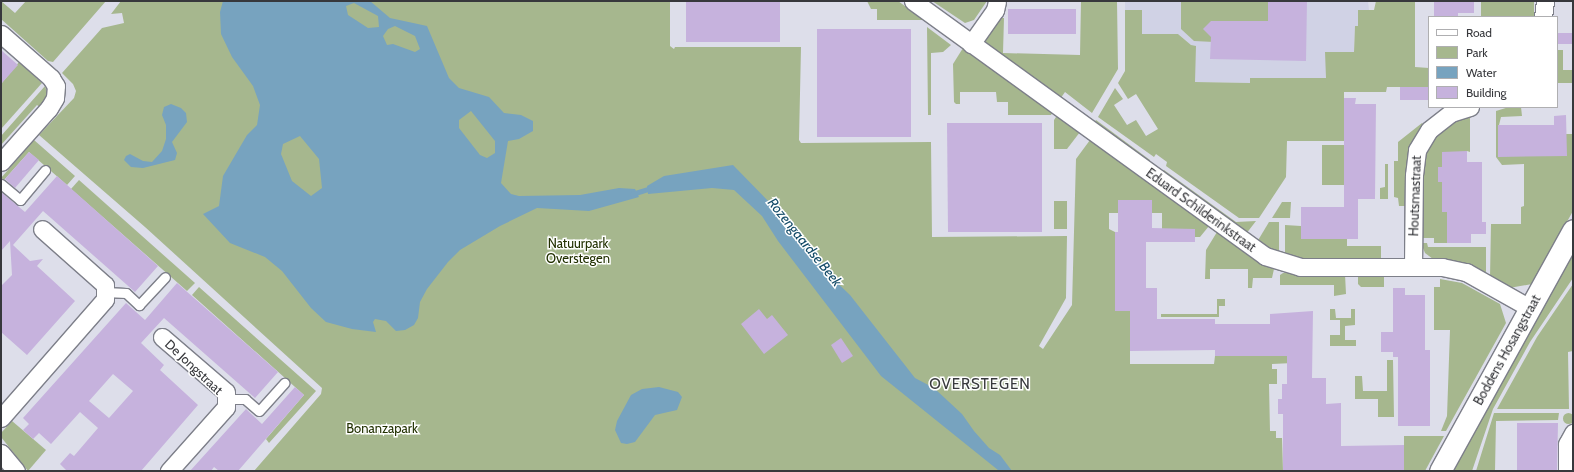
<!DOCTYPE html>
<html>
<head>
<meta charset="utf-8">
<style>
	body { margin:0 }
	#map { position:relative; width:1574px; height:472px; overflow:hidden; background:#dddeea; font-family:Cabin,sans-serif }
	div>[style] { position:absolute }
	.built>* { inset:0; background:#d0d2e5 }
	.green>* { inset:0; background:#a6b78e }
	.round { border-radius:50% }
	.water>* { inset:0; background:#77a3bf }
	.stream>* { height:4.5px; margin:-2.25px; padding:0 2.25px; transform-origin:2.25px; border-radius:2.25px; background:#77a3bf }
	.building>* { inset:0; background:#c6b2dd }
	.roads { filter:drop-shadow(1px 0 #7d7f89) drop-shadow(-1px 0 #7d7f89) drop-shadow(0 1px #7d7f89) drop-shadow(0 -1px #7d7f89) }
	.service>* { height:9px; margin:-4.5px; padding:0 4.5px; transform-origin:4.5px; border-radius:4.5px; background:#fff }
	.minor>* { height:17px; margin:-8.5px; padding:0 8.5px; transform-origin:8.5px; border-radius:8.5px; background:#fff }
	.tertiary>* { height:21px; margin:-10.5px; padding:0 10.5px; transform-origin:10.5px; border-radius:10.5px; background:#fff }
	span { translate:-50% -50%; white-space:nowrap; text-align:center; line-height:1.15; -webkit-text-stroke:3px #fff; paint-order:stroke }
	.street-label { font-size:13px; color:#37383c }
	.park-label { font-size:13px; color:#213000 }
	.water-label { font-size:14px; color:#124a67; font-style:italic }
	.quarter-label { font-size:15px; color:#37383c; letter-spacing:1px }
	.frame { position:absolute; inset:0; border:2px solid #37383c; pointer-events:none }
	.legend { position:absolute; left:1428px; top:16px; width:130px; height:92px; box-sizing:border-box; background:#fff; border:1px solid #afafb1; margin:0; padding:5px 7px; list-style:none; font-size:12px; color:#37383c }
	.legend li { display:flex; align-items:center; gap:8px; height:20px }
	.legend b { width:20px; border:1px solid #afafb1 }
</style>
</head>
<body>
<div id="map">
	<div class="built">
		<i style="clip-path:polygon(1125px 1px,1368px 1px,1369px 10px,1358px 10px,1358px 26px,1355px 26px,1354px 52px,1326px 78px,1250px 78px,1250px 83px,1195px 82px,1191px 45px,1178px 34px,1142px 34px,1142px 10px,1125px 10px)"></i>
	</div>
	<div class="green">
		<i style="clip-path:polygon(1px 1px,15px 13px,26px 1px,106px 1px,53px 62px,48px 61px,1px 19px)"></i>
		<i style="clip-path:polygon(121px 1px,670px 1px,670px 46px,674px 49px,675px 47px,801px 47px,799px 140px,801px 143px,931px 142px,932px 237px,1067px 236px,1066px 298px,1039px 346px,1043px 349px,1072px 305px,1076px 159px,1090px 140px,1209px 226px,1200px 237px,1195px 237px,1195px 229px,1162px 229px,1162px 213px,1152px 213px,1151px 200px,1119px 200px,1118px 213px,1109px 213px,1109px 229px,1115px 232px,1115px 311px,1130px 311px,1130px 364px,1214px 364px,1215px 356px,1293px 355px,1293px 363px,1272px 364px,1272px 369px,1277px 369px,1277px 384px,1269px 384px,1270px 431px,1276px 431px,1276px 438px,1282px 438px,1283px 471px,254px 471px,321px 394px,322px 388px,145px 227px,39px 135px,74px 98px,76px 91px,73px 84px,62px 73px,102px 28px,124px 23px,122px 13px,111px 14px)"></i>
		<i style="clip-path:polygon(867px 1px,898px 1px,924px 20px,877px 20px,877px 9px,871px 9px)"></i>
		<i style="clip-path:polygon(932px 1px,987px 1px,974px 20px,965px 23px)"></i>
		<i style="clip-path:polygon(1081px 1px,1117px 1px,1118px 69px,1092px 113px,1065px 92px,1058px 102px,986px 44px,985px 37px,997px 18px,1004px 18px,1003px 53px,1080px 55px)"></i>
		<i style="clip-path:polygon(1181px 1px,1280px 1px,1268px 33px,1214px 42px,1194px 41px,1181px 29px)"></i>
		<i style="clip-path:polygon(1376px 1px,1415px 1px,1415px 67px,1429px 68px,1429px 87px,1387px 87px,1386px 92px,1344px 92px,1344px 141px,1287px 141px,1286px 177px,1259px 218px,1239px 218px,1166px 166px,1167px 162px,1156px 154px,1154px 157px,1098px 117px,1115px 88px,1123px 99px,1114px 105px,1127px 125px,1136px 120px,1146px 136px,1158px 129px,1136px 94px,1128px 99px,1118px 83px,1125px 71px,1125px 10px,1142px 10px,1142px 34px,1178px 34px,1191px 45px,1196px 46px,1195px 82px,1250px 83px,1250px 78px,1326px 78px,1325px 52px,1354px 52px,1355px 26px,1358px 26px,1358px 10px,1374px 10px)"></i>
		<i style="clip-path:polygon(1481px 1px,1534px 1px,1534px 17px,1481px 17px)"></i>
		<i style="clip-path:polygon(927px 27px,951px 45px,943px 52px,931px 53px,931px 115px,928px 115px)"></i>
		<i style="clip-path:polygon(963px 48px,1054px 110px,1051px 115px,1008px 115px,1008px 102px,997px 102px,996px 92px,960px 92px,960px 104px,956px 104px,954px 102px,953px 64px)"></i>
		<i style="clip-path:polygon(1557px 50px,1563px 50px,1563px 70px,1573px 70px,1573px 83px,1557px 83px)"></i>
		<i style="clip-path:polygon(19px 62px,42px 83px,1px 129px,1px 84px)"></i>
		<i style="clip-path:polygon(45px 86px,48px 95px,41px 108px,37px 105px,1px 145px,1px 136px)"></i>
		<i style="clip-path:polygon(1509px 107px,1521px 107px,1522px 116px,1501px 117px,1499px 125px,1566px 156px,1566px 134px,1573px 134px,1573px 211px,1532px 284px,1509px 288px,1490px 278px,1491px 224px,1521px 224px,1521px 207px,1524px 206px,1524px 164px,1502px 165px,1496px 157px,1496px 111px)"></i>
		<i style="clip-path:polygon(1058px 114px,1080px 132px,1067px 149px,1054px 149px,1054px 120px)"></i>
		<i style="clip-path:polygon(1470px 114px,1470px 152px,1467px 151px,1457px 162px,1447px 243px,1434px 243px,1434px 238px,1421px 238px,1423px 155px,1435px 135px,1449px 123px)"></i>
		<i style="clip-path:polygon(1096px 120px,1150px 160px,1148px 163px,1094px 123px)"></i>
		<i style="clip-path:polygon(1422px 123px,1424px 125px,1408px 153px,1406px 206px,1399px 206px,1398px 198px,1394px 197px,1394px 161px,1398px 161px,1398px 142px)"></i>
		<i style="clip-path:polygon(34px 140px,75px 176px,67px 185px,29px 152px,4px 180px,1px 178px)"></i>
		<i style="clip-path:polygon(1322px 145px,1344px 145px,1344px 185px,1322px 185px)"></i>
		<i style="clip-path:polygon(1385px 164px,1388px 164px,1388px 199px,1380px 199px,1380px 188px,1385px 187px)"></i>
		<i style="clip-path:polygon(1164px 170px,1236px 222px,1256px 221px,1246px 234px,1162px 173px)"></i>
		<i style="clip-path:polygon(79px 180px,195px 283px,187px 291px,71px 189px)"></i>
		<i style="clip-path:polygon(1054px 201px,1067px 201px,1067px 229px,1054px 229px)"></i>
		<i style="clip-path:polygon(1282px 202px,1291px 202px,1290px 218px,1272px 218px)"></i>
		<i style="clip-path:polygon(1269px 222px,1279px 222px,1279px 255px,1257px 242px)"></i>
		<i style="clip-path:polygon(1285px 225px,1301px 226px,1347px 239px,1347px 246px,1381px 246px,1381px 259px,1299px 259px,1285px 256px)"></i>
		<i style="clip-path:polygon(1217px 232px,1252px 258px,1274px 269px,1272px 278px,1253px 278px,1252px 288px,1248px 288px,1248px 269px,1210px 269px,1210px 279px,1205px 279px,1206px 250px)"></i>
		<i style="clip-path:polygon(1421px 243px,1427px 243px,1428px 247px,1486px 247px,1486px 275px,1433px 259px,1425px 253px)"></i>
		<i style="clip-path:polygon(1573px 252px,1573px 278px,1530px 342px,1493px 409px,1472px 471px,1452px 471px)"></i>
		<i style="clip-path:polygon(1283px 273px,1345px 274px,1346px 294px,1334px 296px,1334px 285px,1280px 285px,1280px 275px)"></i>
		<i style="clip-path:polygon(1358px 274px,1384px 274px,1384px 287px,1361px 287px,1358px 284px)"></i>
		<i style="clip-path:polygon(1440px 279px,1462px 283px,1500px 304px,1506px 323px,1446px 431px,1441px 431px,1447px 416px,1450px 330px,1434px 330px,1434px 287px,1440px 287px)"></i>
		<i style="clip-path:polygon(1573px 284px,1573px 351px,1568px 352px,1569px 409px,1497px 409px,1537px 337px)"></i>
		<i style="clip-path:polygon(199px 287px,316px 391px,269px 443px,266px 439px,304px 395px,192px 295px)"></i>
		<i style="clip-path:polygon(1217px 299px,1225px 299px,1225px 306px,1219px 306px,1219px 317px,1161px 317px,1161px 314px,1217px 314px)"></i>
		<i style="clip-path:polygon(1330px 309px,1335px 309px,1336px 318px,1351px 318px,1351px 309px,1355px 309px,1355px 325px,1345px 326px,1345px 340px,1356px 340px,1356px 346px,1330px 346px,1330px 335px,1340px 335px,1340px 320px,1330px 320px)"></i>
		<i style="clip-path:polygon(1387px 360px,1393px 360px,1394px 417px,1378px 417px,1378px 399px,1355px 399px,1355px 376px,1362px 376px,1363px 391px,1387px 391px)"></i>
		<i class="round" style="left:1562.5px;top:412.5px;width:11px;height:11px"></i>
		<i style="clip-path:polygon(1494px 413px,1559px 413px,1558px 420px,1496px 421px,1495px 471px,1476px 471px)"></i>
		<i style="clip-path:polygon(12px 421px,46px 450px,28px 471px,1px 437px,1px 433px)"></i>
		<i style="clip-path:polygon(1404px 436px,1444px 436px,1425px 471px,1404px 471px)"></i>
	</div>
	<div class="water">
		<i style="clip-path:polygon(evenodd,223px 1px,370px 1px,390px 18px,427px 26px,449px 78px,459px 88px,489px 97px,504px 113px,521px 115px,533px 121px,533px 131px,519px 139px,508px 141px,501px 183px,511px 194px,519px 196px,580px 195px,619px 188px,635px 189px,639px 197px,589px 211px,537px 208px,500px 226px,460px 250px,448px 262px,427px 289px,420px 302px,418px 318px,414px 325px,405px 330px,396px 331px,386px 321px,375px 319px,373px 322px,376px 332px,352px 329px,326px 322px,311px 308px,282px 271px,265px 257px,230px 243px,203px 214px,219px 206px,223px 176px,247px 135px,257px 125px,260px 105px,253px 86px,232px 57px,221px 34px,220px 12px,223px 1px,354px 3px,378px 16px,379px 27px,368px 28px,348px 15px,346px 6px,354px 3px,223px 1px,395px 26px,415px 36px,420px 49px,415px 52px,393px 44px,387px 45px,383px 36px,388px 29px,395px 26px,223px 1px,471px 111px,495px 141px,495px 153px,487px 158px,480px 155px,459px 128px,459px 120px,471px 111px,223px 1px,300px 136px,319px 159px,322px 188px,311px 196px,292px 181px,281px 154px,283px 144px,300px 136px)"></i>
		<i style="clip-path:polygon(171px 104px,181px 108px,186px 113px,187px 122px,172px 142px,177px 153px,175px 160px,143px 168px,131px 167px,124px 160px,126px 156px,130px 154px,143px 161px,152px 162px,162px 151px,166px 139px,166px 125px,162px 115px,164px 107px)"></i>
		<i style="clip-path:polygon(733px 165px,773px 206px,828px 274px,850px 295px,915px 378px,934px 388px,962px 414px,974px 431px,989px 448px,1000px 455px,1012px 471px,998px 470px,881px 376px,778px 241px,762px 216px,734px 190px,712px 188px,648px 194px,647px 186px,664px 176px)"></i>
		<i style="clip-path:polygon(659px 387px,678px 392px,682px 397px,677px 410px,655px 415px,635px 442px,627px 444px,621px 443px,615px 430px,617px 421px,631px 395px,642px 389px)"></i>
	</div>
	<div class="stream">
		<i style="left:632px;top:194px;width:21px;rotate:-17deg"></i>
	</div>
	<div class="building">
		<i style="clip-path:polygon(686px 1px,780px 1px,780px 42px,686px 42px)"></i>
		<i style="clip-path:polygon(1268px 1px,1307px 1px,1306px 61px,1210px 59px,1211px 37px,1203px 29px,1211px 21px,1268px 21px)"></i>
		<i style="clip-path:polygon(1434px 1px,1474px 1px,1474px 13px,1458px 13px,1458px 17px,1434px 17px)"></i>
		<i style="clip-path:polygon(1008px 9px,1076px 9px,1076px 34px,1008px 34px)"></i>
		<i style="clip-path:polygon(817px 29px,911px 29px,911px 137px,817px 137px)"></i>
		<i style="clip-path:polygon(1557px 33px,1573px 33px,1573px 44px,1557px 44px)"></i>
		<i style="clip-path:polygon(1px 50px,18px 65px,1px 84px)"></i>
		<i style="clip-path:polygon(1400px 87px,1429px 87px,1429px 100px,1400px 100px)"></i>
		<i style="clip-path:polygon(1344px 98px,1356px 98px,1355px 104px,1376px 104px,1375px 199px,1358px 199px,1358px 239px,1301px 239px,1301px 207px,1344px 207px)"></i>
		<i style="clip-path:polygon(1566px 115px,1567px 156px,1498px 157px,1498px 125px,1554px 125px,1554px 116px)"></i>
		<i style="clip-path:polygon(947px 123px,1042px 123px,1042px 232px,948px 232px)"></i>
		<i style="clip-path:polygon(1467px 151px,1467px 162px,1482px 162px,1482px 222px,1486px 222px,1486px 234px,1471px 234px,1471px 243px,1447px 243px,1447px 212px,1442px 212px,1442px 182px,1438px 182px,1438px 167px,1442px 167px,1442px 152px)"></i>
		<i style="clip-path:polygon(29px 152px,39px 160px,15px 188px,5px 179px)"></i>
		<i style="clip-path:polygon(57px 176px,158px 266px,135px 292px,43px 211px,13px 245px,30px 261px,43px 259px,37px 266px,75px 301px,27px 355px,1px 332px,1px 286px,12px 275px,10px 241px,1px 251px,1px 192px,25px 212px)"></i>
		<i style="clip-path:polygon(1118px 200px,1152px 200px,1152px 228px,1195px 229px,1195px 242px,1146px 242px,1146px 288px,1157px 288px,1157px 319px,1215px 319px,1215px 324px,1270px 324px,1270px 314px,1313px 311px,1312px 378px,1326px 378px,1326px 404px,1341px 403px,1341px 446px,1404px 445px,1404px 471px,1283px 471px,1283px 414px,1278px 414px,1278px 399px,1282px 399px,1282px 384px,1287px 384px,1287px 356px,1215px 356px,1215px 350px,1130px 351px,1130px 311px,1115px 311px,1115px 232px,1118px 232px)"></i>
		<i style="clip-path:polygon(evenodd,177px 283px,278px 372px,255px 398px,164px 318px,141px 343px,164px 365px,160px 370px,198px 405px,141px 471px,67px 471px,60px 464px,70px 453px,74px 456px,98px 428px,80px 412px,51px 444px,39px 433px,33px 439px,23px 430px,29px 424px,23px 418px,126px 303px,145px 320px,177px 283px,113px 374px,133px 391px,109px 418px,89px 401px,113px 374px)"></i>
		<i style="clip-path:polygon(1393px 288px,1405px 288px,1405px 295px,1425px 295px,1425px 350px,1430px 350px,1430px 426px,1398px 426px,1398px 357px,1393px 357px,1393px 352px,1381px 352px,1381px 332px,1393px 332px)"></i>
		<i style="clip-path:polygon(759px 309px,767px 319px,772px 315px,788px 335px,764px 354px,741px 324px)"></i>
		<i style="clip-path:polygon(841px 338px,853px 356px,842px 363px,831px 345px)"></i>
		<i style="clip-path:polygon(295px 387px,304px 395px,238px 471px,219px 471px,214px 467px,211px 471px,190px 471px,246px 409px,262px 424px)"></i>
		<i style="clip-path:polygon(1517px 423px,1558px 423px,1557px 471px,1517px 471px)"></i>
	</div>
	<div class="roads">
		<div class="service">
			<i style="left:1px;top:184px;width:25px;rotate:40deg"></i>
			<i style="left:20px;top:200px;width:39px;rotate:-50deg"></i>
			<i style="left:105px;top:292px;width:21px;rotate:3deg"></i>
			<i style="left:126px;top:293px;width:18px;rotate:43deg"></i>
			<i style="left:139px;top:305px;width:38px;rotate:-47deg"></i>
			<i style="left:226px;top:399px;width:19px"></i>
			<i style="left:245px;top:399px;width:18px;rotate:41deg"></i>
			<i style="left:259px;top:411px;width:38px;rotate:-48deg"></i>
		</div>
		<div class="minor">
			<i style="left:913px;top:1px;width:435px;rotate:35.9deg"></i>
			<i style="left:1265px;top:256px;width:37px;rotate:17deg"></i>
			<i style="left:1300px;top:267px;width:142px"></i>
			<i style="left:1442px;top:267px;width:25px;rotate:12deg"></i>
			<i style="left:1466px;top:272px;width:73px;rotate:29.4deg"></i>
			<i style="left:1543px;top:17px;width:16px;rotate:-83deg"></i>
			<i style="left:1px;top:34px;width:67px;rotate:41.3deg"></i>
			<i style="left:51px;top:78px;width:9px;rotate:58deg"></i>
			<i style="left:56px;top:86px;width:12px;rotate:95deg"></i>
			<i style="left:55px;top:98px;width:12px;rotate:121deg"></i>
			<i style="left:49px;top:108px;width:72px;rotate:131.6deg"></i>
			<i style="left:971px;top:44px;width:42px;rotate:-54.8deg"></i>
			<i style="left:995px;top:10px;width:9px;rotate:-77deg"></i>
			<i style="left:1413px;top:266px;width:91px;rotate:-89.4deg"></i>
			<i style="left:1414px;top:175px;width:25px;rotate:-83deg"></i>
			<i style="left:1417px;top:150px;width:23px;rotate:-59deg"></i>
			<i style="left:1429px;top:130px;width:28px;rotate:-38deg"></i>
			<i style="left:1451px;top:113px;width:20px;rotate:-18deg"></i>
			<i style="left:162px;top:337px;width:84px;rotate:40.7deg"></i>
			<i style="left:226px;top:392px;width:15px;rotate:90deg"></i>
			<i style="left:226px;top:407px;width:86px;rotate:131.7deg"></i>
			<i style="left:1px;top:418px;width:158px;rotate:-48.8deg"></i>
			<i style="left:105px;top:299px;width:14px;rotate:-90deg"></i>
			<i style="left:105px;top:285px;width:84px;rotate:-138.4deg"></i>
			<i style="left:1px;top:453px;width:23px;rotate:50deg"></i>
			<i style="left:1567px;top:471px;width:27px;rotate:-90deg"></i>
			<i style="left:1567px;top:444px;width:13px;rotate:-61deg"></i>
		</div>
		<div class="tertiary">
			<i style="left:1440px;top:471px;width:275px;rotate:-61.1deg"></i>
		</div>
	</div>
	<div class="street-label">
		<span style="left:1415px;top:196px;rotate:-88deg">Houtsmastraat</span>
		<span style="left:1201px;top:210px;rotate:36deg">Eduard Schilderinkstraat</span>
		<span style="left:1507px;top:350px;rotate:-61deg">Boddens Hosangstraat</span>
		<span style="left:194px;top:367px;rotate:43deg">De Jongstraat</span>
	</div>
	<div class="park-label">
		<span style="left:578px;top:251px">Natuurpark<br>Overstegen</span>
		<span style="left:382px;top:428px">Bonanzapark</span>
	</div>
	<div class="water-label">
		<span style="left:805px;top:242px;rotate:51deg">Rozengaardse Beek</span>
	</div>
	<div class="quarter-label">
		<span style="left:980px;top:385px">OVERSTEGEN</span>
	</div>
	<div class="frame"></div>
	<ul class="legend">
	<li><b style="height:5px;background:#fff"></b>Road</li>
	<li><b style="height:11px;background:#a6b78e"></b>Park</li>
	<li><b style="height:11px;background:#77a3bf"></b>Water</li>
	<li><b style="height:11px;background:#c6b2dd"></b>Building</li>
	</ul>
</div>
</body>
</html>
